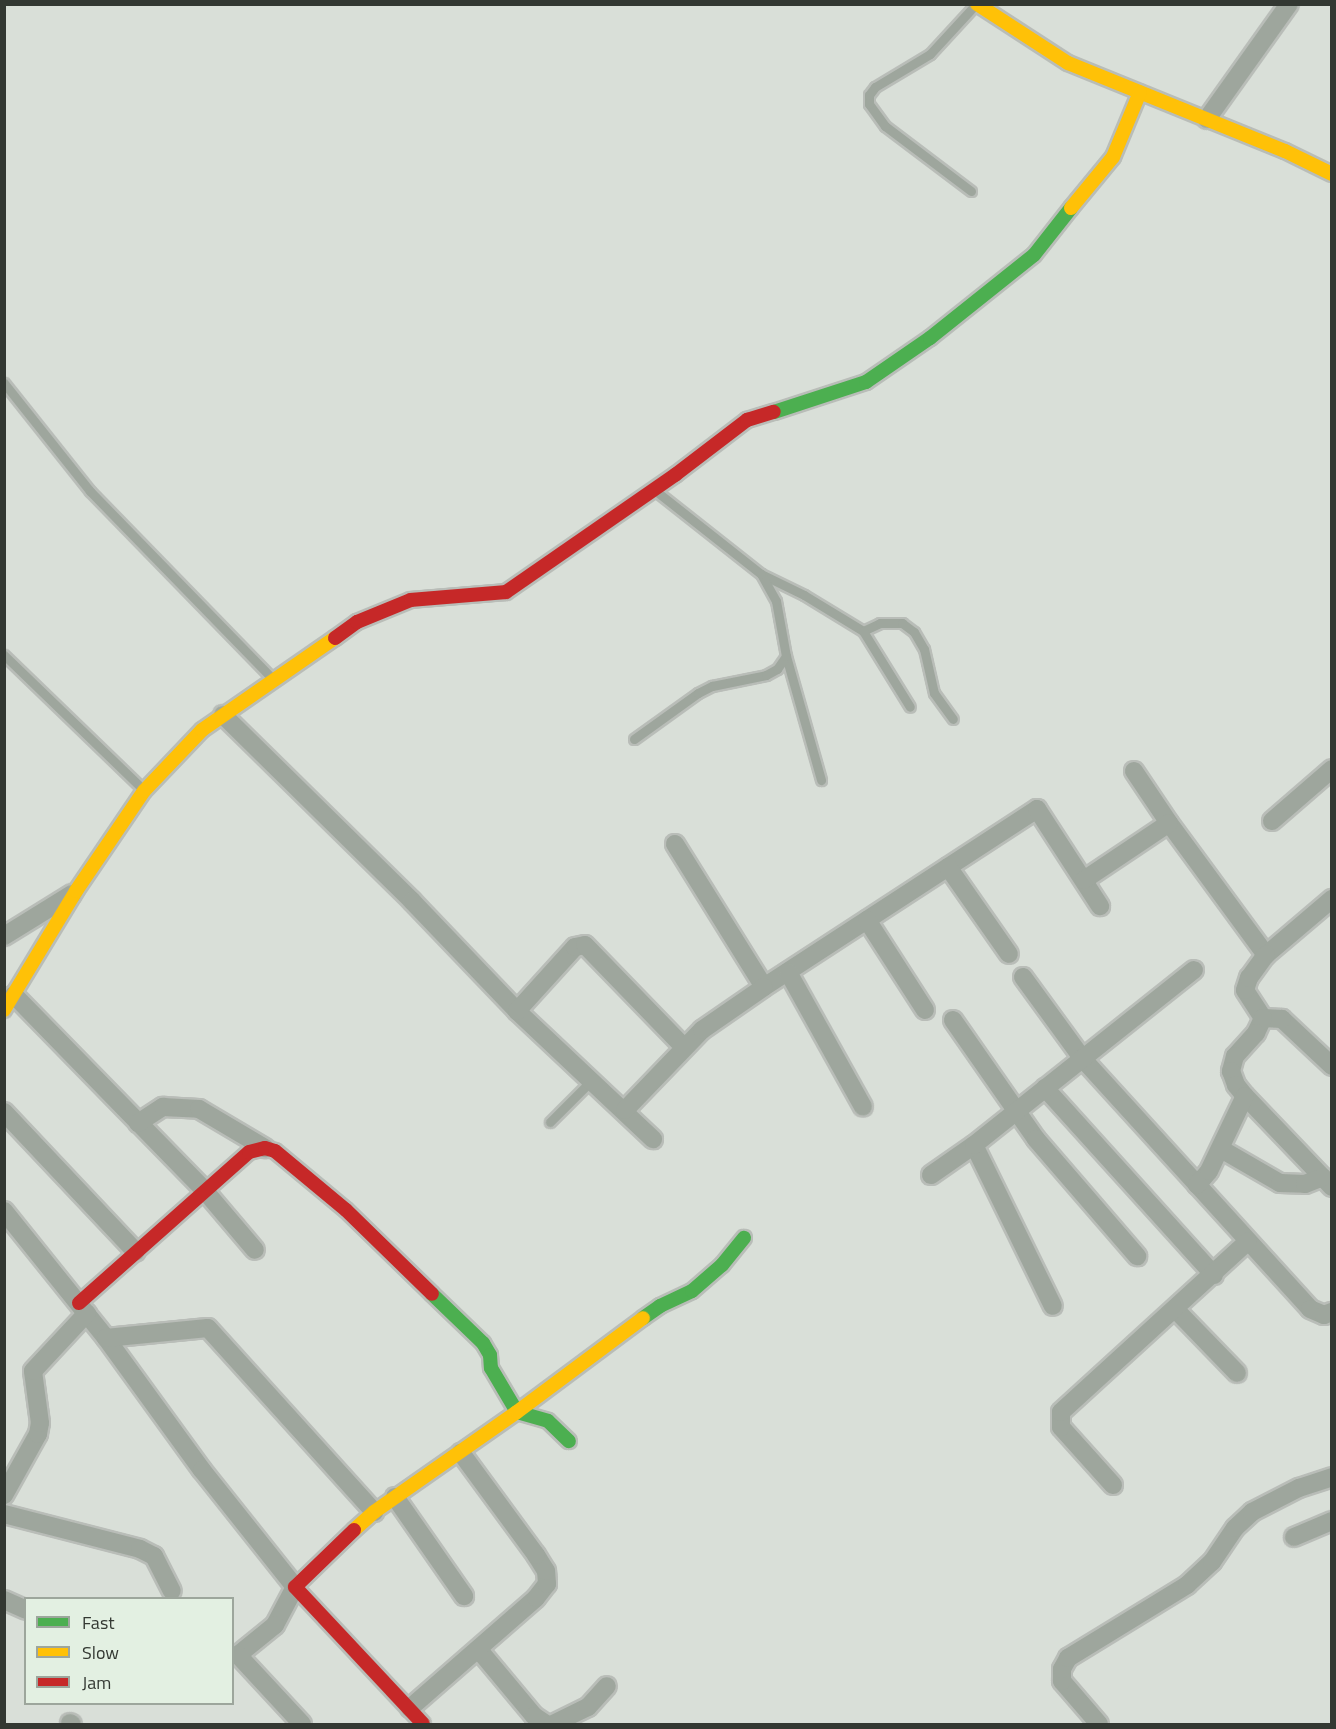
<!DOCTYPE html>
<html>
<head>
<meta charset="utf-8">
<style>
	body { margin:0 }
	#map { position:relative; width:1336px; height:1729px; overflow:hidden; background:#d9dfd8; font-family:"Titillium Web",sans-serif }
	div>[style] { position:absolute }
	.roads { filter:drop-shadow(2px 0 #b9bdb8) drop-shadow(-2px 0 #b9bdb8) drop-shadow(0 2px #b9bdb8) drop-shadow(0 -2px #b9bdb8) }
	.lane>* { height:9px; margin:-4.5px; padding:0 4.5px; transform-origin:4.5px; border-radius:4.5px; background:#9ea69d }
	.street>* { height:18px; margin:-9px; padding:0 9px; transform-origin:9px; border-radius:9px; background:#9ea69d }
	.fast>* { height:14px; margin:-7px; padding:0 7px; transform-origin:7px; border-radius:7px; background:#4caf50 }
	.slow>* { height:14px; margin:-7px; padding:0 7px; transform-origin:7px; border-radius:7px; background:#ffc107 }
	.jam>* { height:14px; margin:-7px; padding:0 7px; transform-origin:7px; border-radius:7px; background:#c62828 }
	span { translate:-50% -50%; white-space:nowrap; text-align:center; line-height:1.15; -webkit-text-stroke:6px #e3f0e2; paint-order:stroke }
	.frame { position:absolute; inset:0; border:6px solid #333832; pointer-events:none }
	.legend { position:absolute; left:24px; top:1597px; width:210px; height:108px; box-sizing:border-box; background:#e3f0e2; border:2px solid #9da69c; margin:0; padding:8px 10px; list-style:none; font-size:18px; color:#333832 }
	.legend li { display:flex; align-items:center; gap:12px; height:30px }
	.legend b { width:30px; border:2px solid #9da69c }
</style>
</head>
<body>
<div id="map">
	<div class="roads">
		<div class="lane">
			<i style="left:971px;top:191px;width:108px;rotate:-142.9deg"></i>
			<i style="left:885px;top:126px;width:27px;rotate:-126deg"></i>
			<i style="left:869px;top:104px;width:9px;rotate:-90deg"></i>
			<i style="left:869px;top:95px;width:10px;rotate:-53deg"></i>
			<i style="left:875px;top:87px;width:64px;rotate:-31deg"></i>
			<i style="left:930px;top:54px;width:68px;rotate:-47.4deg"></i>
			<i style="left:4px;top:383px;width:138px;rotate:51.5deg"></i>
			<i style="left:90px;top:491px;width:261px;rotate:45.8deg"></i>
			<i style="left:761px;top:574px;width:48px;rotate:26deg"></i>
			<i style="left:804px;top:595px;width:69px;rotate:31.4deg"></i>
			<i style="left:863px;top:631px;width:19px;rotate:-25deg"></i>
			<i style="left:880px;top:623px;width:22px"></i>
			<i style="left:902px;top:623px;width:15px;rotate:37deg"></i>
			<i style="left:914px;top:632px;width:20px;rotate:60deg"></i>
			<i style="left:924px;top:649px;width:45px;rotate:77.2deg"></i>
			<i style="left:934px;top:693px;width:32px;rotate:54deg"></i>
			<i style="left:863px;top:631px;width:89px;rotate:58.3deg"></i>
			<i style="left:4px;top:655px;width:193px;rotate:44deg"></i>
			<i style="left:786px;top:656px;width:129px;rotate:74.2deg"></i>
			<i style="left:634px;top:739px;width:79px;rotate:-35.7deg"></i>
			<i style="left:698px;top:693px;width:16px;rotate:-27deg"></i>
			<i style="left:712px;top:686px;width:55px;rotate:-11.5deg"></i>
			<i style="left:766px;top:675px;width:13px;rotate:-29deg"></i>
			<i style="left:777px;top:669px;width:16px;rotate:-55deg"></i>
			<i style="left:786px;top:656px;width:56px;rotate:-100.3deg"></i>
			<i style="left:776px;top:601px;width:31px;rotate:-119deg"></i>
			<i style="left:761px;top:574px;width:134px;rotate:-141.7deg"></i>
			<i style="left:550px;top:1122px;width:58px;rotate:-45deg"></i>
		</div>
		<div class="street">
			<i style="left:1207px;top:119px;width:141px;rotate:-54.5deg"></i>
			<i style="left:223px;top:715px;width:265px;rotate:44.5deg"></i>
			<i style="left:412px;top:901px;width:152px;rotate:46.3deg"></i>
			<i style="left:517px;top:1011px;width:187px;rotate:43.3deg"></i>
			<i style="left:1134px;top:771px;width:63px;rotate:56.1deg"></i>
			<i style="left:1169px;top:823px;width:164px;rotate:53.7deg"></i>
			<i style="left:1266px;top:955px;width:87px;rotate:-40.3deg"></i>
			<i style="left:1272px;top:821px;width:79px;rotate:-40.9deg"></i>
			<i style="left:675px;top:844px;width:168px;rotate:58.1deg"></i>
			<i style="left:764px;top:987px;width:326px;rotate:-33.1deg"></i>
			<i style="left:1037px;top:809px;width:116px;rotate:57deg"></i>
			<i style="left:948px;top:867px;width:106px;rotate:55deg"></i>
			<i style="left:1084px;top:880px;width:102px;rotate:-33.8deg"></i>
			<i style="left:867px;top:920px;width:107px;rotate:57.2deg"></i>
			<i style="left:4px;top:936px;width:80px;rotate:-31.7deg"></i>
			<i style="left:788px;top:972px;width:154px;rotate:60.9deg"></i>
			<i style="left:1023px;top:977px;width:100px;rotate:53.9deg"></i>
			<i style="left:1082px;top:1058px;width:339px;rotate:47.7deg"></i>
			<i style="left:1310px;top:1309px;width:15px;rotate:23deg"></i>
			<i style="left:1324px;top:1315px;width:9px;rotate:-21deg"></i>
			<i style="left:14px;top:995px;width:274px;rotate:45.7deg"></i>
			<i style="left:205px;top:1191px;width:77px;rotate:49.7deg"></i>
			<i style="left:517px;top:1011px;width:86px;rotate:-47.8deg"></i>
			<i style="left:575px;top:947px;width:10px;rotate:-11deg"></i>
			<i style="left:585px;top:945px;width:142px;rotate:45.9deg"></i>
			<i style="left:1263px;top:1018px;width:33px;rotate:-123deg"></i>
			<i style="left:1245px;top:990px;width:13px;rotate:-72deg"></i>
			<i style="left:1249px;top:978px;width:29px;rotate:-54deg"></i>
			<i style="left:953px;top:1020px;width:145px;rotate:55.1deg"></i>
			<i style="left:1036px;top:1139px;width:155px;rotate:49.2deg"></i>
			<i style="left:1332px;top:1066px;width:69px;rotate:-136.8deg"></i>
			<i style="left:1282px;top:1019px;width:19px;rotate:-177deg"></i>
			<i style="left:1263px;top:1018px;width:17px;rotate:115deg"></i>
			<i style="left:1256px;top:1033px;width:31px;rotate:132deg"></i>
			<i style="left:1235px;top:1056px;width:16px;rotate:105deg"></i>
			<i style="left:1231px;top:1071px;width:15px;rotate:70deg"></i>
			<i style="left:1236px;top:1085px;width:14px;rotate:51deg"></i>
			<i style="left:1245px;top:1096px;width:126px;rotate:46.3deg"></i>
			<i style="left:1045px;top:1088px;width:252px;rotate:47.9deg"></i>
			<i style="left:625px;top:1110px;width:111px;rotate:-46.1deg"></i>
			<i style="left:702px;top:1030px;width:75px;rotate:-34.7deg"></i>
			<i style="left:4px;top:1112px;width:192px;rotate:46.7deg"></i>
			<i style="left:138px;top:1123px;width:30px;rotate:-33deg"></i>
			<i style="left:163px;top:1107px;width:36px;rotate:3deg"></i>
			<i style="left:199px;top:1109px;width:77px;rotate:30.6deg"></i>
			<i style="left:974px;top:1145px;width:179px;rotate:63.9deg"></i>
			<i style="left:1221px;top:1149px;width:68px;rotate:30deg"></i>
			<i style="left:1280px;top:1183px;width:25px;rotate:2deg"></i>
			<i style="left:1305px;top:1184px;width:19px;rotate:-21deg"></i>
			<i style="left:931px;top:1175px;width:52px;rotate:-34.9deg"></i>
			<i style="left:974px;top:1145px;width:281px;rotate:-38.5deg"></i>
			<i style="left:1197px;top:1185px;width:18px;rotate:-49deg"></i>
			<i style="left:1209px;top:1171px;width:83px;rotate:-64.4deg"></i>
			<i style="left:4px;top:1211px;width:163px;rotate:51.2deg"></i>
			<i style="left:106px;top:1338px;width:163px;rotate:54deg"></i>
			<i style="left:202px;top:1470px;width:149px;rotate:51.5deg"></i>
			<i style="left:295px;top:1587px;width:43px;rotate:117.8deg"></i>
			<i style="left:275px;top:1625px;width:48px;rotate:141deg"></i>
			<i style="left:238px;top:1655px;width:94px;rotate:47.2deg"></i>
			<i style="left:1175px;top:1309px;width:89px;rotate:45.9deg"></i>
			<i style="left:106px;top:1338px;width:102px;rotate:-5.6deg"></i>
			<i style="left:208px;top:1328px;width:248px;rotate:47.9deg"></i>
			<i style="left:1113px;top:1485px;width:78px;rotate:-131.9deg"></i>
			<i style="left:1061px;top:1427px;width:15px;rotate:-90deg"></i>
			<i style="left:1061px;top:1412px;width:253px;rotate:-42.4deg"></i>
			<i style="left:4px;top:1495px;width:70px;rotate:-60.9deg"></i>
			<i style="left:38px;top:1434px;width:11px;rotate:-80deg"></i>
			<i style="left:40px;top:1423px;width:52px;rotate:-97.7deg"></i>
			<i style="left:33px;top:1371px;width:79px;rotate:-47deg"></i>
			<i style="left:395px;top:1497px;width:121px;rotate:55.1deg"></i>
			<i style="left:4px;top:1514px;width:140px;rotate:14.4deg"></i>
			<i style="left:140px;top:1549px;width:16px;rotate:27deg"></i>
			<i style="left:154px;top:1556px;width:39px;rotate:63deg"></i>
			<i style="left:1294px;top:1537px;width:41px;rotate:-22.8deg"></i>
			<i style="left:4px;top:1600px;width:24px;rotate:24deg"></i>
			<i style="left:479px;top:1650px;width:86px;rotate:50.2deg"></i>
			<i style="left:534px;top:1716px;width:14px;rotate:34deg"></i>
			<i style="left:410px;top:1708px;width:167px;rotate:-41.1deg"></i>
			<i style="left:536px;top:1598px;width:18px;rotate:-52deg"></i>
			<i style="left:547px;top:1584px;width:13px;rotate:-94deg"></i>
			<i style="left:546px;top:1571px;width:19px;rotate:-122deg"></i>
			<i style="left:536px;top:1555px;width:127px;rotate:-126.3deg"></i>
			<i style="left:70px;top:1723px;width:2px;rotate:27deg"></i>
			<i style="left:553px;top:1724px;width:39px;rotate:-26deg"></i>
			<i style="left:588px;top:1707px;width:28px;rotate:-48deg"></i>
			<i style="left:1099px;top:1724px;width:57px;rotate:-130.7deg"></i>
			<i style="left:1062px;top:1681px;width:12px;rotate:-90deg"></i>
			<i style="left:1062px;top:1669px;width:13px;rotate:-61deg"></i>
			<i style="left:1068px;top:1658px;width:140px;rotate:-31.5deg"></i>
			<i style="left:1187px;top:1585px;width:34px;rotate:-43deg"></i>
			<i style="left:1212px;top:1562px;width:41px;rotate:-55.9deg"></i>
			<i style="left:1235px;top:1528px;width:23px;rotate:-43deg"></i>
			<i style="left:1252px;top:1512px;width:53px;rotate:-27.1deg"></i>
			<i style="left:1299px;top:1488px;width:35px;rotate:-18deg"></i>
		</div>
		<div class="fast">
			<i style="left:774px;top:412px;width:97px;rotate:-18.1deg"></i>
			<i style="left:866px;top:382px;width:78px;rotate:-34.5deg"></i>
			<i style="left:930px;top:338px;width:133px;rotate:-38.6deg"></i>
			<i style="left:1034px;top:255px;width:60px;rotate:-51.8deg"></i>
			<i style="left:432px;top:1294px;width:71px;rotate:43.9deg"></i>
			<i style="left:483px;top:1343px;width:14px;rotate:60deg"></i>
			<i style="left:490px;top:1355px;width:13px;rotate:86deg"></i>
			<i style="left:491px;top:1368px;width:51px;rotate:59.4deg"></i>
			<i style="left:517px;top:1412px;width:32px;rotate:16deg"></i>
			<i style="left:548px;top:1421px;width:29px;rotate:44deg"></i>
			<i style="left:643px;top:1318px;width:21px;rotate:-35deg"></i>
			<i style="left:660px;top:1306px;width:35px;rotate:-25deg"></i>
			<i style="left:692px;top:1291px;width:40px;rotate:-41deg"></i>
			<i style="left:722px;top:1265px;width:35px;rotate:-51deg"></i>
		</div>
		<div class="slow">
			<i style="left:977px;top:4px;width:108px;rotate:33deg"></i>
			<i style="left:1068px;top:63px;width:234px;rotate:22.1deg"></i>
			<i style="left:1285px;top:151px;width:52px;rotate:26.1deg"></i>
			<i style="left:1071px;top:208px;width:66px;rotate:-50.5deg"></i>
			<i style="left:1113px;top:157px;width:70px;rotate:-67.4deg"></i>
			<i style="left:4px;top:1010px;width:139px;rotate:-58.8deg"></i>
			<i style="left:76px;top:891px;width:121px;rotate:-55.8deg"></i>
			<i style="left:144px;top:791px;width:84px;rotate:-46.4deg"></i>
			<i style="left:202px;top:730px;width:162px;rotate:-34.7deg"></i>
			<i style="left:354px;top:1530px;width:27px;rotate:-42deg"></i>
			<i style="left:374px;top:1512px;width:174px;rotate:-35deg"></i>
			<i style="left:517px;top:1412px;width:157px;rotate:-36.7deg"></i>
		</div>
		<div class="jam">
			<i style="left:335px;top:638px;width:27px;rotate:-36deg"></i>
			<i style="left:357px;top:622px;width:58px;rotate:-22.2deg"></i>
			<i style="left:411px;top:600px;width:95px;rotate:-4.8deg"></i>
			<i style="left:506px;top:592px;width:206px;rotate:-34.7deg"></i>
			<i style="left:675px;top:475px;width:91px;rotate:-37.4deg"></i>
			<i style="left:747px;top:420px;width:28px;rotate:-17deg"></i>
			<i style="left:79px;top:1303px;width:227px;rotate:-41.6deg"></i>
			<i style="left:249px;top:1152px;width:16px;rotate:-14deg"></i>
			<i style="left:265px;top:1148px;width:10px;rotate:17deg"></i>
			<i style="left:275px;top:1151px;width:92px;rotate:39.7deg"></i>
			<i style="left:346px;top:1210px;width:120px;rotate:44.3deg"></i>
			<i style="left:354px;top:1530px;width:82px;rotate:136deg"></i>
			<i style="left:295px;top:1587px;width:187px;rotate:46.9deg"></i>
		</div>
	</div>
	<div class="frame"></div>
	<ul class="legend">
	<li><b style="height:8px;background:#4caf50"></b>Fast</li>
	<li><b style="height:8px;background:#ffc107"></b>Slow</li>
	<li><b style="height:8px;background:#c62828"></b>Jam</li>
	</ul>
</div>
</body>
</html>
